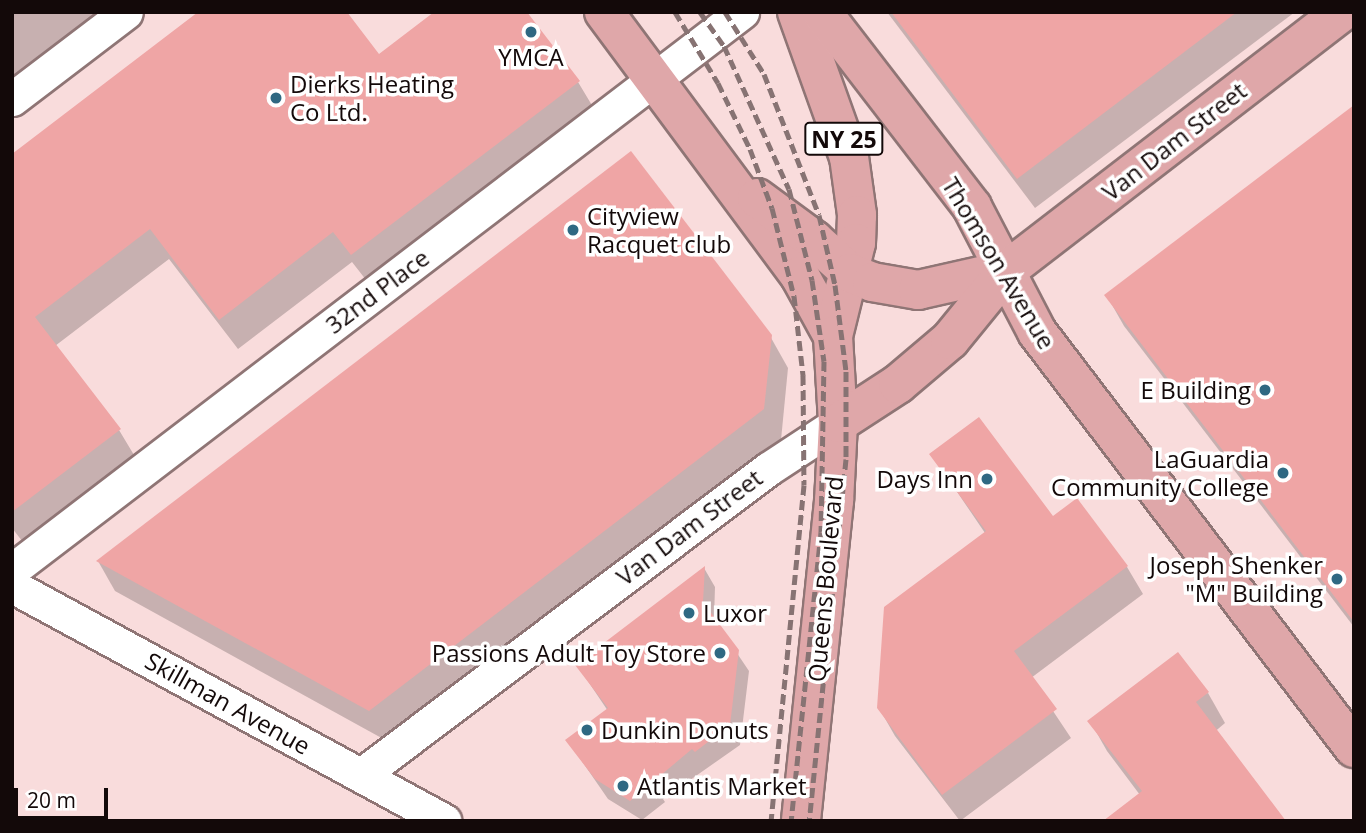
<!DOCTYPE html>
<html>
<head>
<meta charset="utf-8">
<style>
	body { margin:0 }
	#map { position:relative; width:1366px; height:833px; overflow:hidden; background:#f9dcdc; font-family:"Open Sans",sans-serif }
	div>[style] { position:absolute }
	.shadow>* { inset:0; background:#0003 }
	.building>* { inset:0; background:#efa5a5 }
	.roads { filter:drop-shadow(2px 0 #8f7575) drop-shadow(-2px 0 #8f7575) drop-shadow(0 2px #8f7575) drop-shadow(0 -2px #8f7575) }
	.street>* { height:33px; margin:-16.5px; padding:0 16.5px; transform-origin:16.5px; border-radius:16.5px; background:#fff }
	.primary>* { height:38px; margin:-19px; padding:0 19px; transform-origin:19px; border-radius:19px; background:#dfa7a9 }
	.rail>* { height:5px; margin-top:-2.5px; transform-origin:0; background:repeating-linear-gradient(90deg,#877373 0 10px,transparent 0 15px) }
	.dots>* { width:19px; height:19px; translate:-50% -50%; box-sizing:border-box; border:4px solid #fff; border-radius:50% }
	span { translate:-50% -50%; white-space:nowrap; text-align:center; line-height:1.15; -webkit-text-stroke:7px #fff; paint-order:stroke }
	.shield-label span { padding:2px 5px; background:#fff; border:2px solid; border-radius:5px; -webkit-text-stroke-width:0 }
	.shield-label { font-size:23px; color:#130909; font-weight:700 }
	.poi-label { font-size:24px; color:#130909 }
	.left { translate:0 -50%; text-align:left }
	.right { translate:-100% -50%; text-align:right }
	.street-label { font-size:24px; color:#130909 }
	.frame { position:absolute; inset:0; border:14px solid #130909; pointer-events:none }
	.scale { position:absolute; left:14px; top:788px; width:94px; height:32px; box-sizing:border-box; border:4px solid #130909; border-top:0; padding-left:9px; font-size:21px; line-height:24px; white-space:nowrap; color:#130909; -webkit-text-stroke:5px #fff; paint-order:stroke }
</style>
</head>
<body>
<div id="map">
	<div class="shadow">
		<i style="clip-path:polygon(12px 12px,110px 12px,12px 87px)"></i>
		<i style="clip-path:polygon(887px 12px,1295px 12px,1035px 208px)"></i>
		<i style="clip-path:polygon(379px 57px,578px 82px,596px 112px,370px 285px,352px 262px,238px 349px,169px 259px,55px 346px,119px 430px,137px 460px,26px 546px,12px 528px,12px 157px)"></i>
		<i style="clip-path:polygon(1354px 107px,1354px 627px,1124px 326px,1107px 296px)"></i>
		<i style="clip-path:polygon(770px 336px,788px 368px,781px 440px,387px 741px,115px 591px,98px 561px)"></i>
		<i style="clip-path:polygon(932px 455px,1053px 519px,1127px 567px,1143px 594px,1031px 678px,1071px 738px,960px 821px,895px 736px,879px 708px,985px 533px)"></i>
		<i style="clip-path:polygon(704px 568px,715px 587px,714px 619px,749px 671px,740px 745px,663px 799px,665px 802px,642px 820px,608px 799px,568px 741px,608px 711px,577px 665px)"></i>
		<i style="clip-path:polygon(1208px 693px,1225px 723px,1140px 795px,1107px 751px,1090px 721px)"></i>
	</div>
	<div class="building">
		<i style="clip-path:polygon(198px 12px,347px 12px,379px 54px,434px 12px,527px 12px,580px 81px,351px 255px,333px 232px,219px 320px,150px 229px,35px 317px,121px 429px,12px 512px,12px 154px)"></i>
		<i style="clip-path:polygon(891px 12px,1237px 12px,1017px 179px)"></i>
		<i style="clip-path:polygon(1354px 105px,1354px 622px,1104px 295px)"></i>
		<i style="clip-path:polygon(631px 151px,772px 335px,764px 409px,369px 711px,96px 561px)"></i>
		<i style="clip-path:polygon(979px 417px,1053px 516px,1077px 498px,1128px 566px,1014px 651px,1057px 709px,942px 795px,877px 708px,884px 607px,986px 531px,929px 454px)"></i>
		<i style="clip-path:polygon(705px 566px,703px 602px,739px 650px,730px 725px,695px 752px,692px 749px,630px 801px,595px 779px,565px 740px,608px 708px,575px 665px)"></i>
		<i style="clip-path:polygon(1178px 652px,1209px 692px,1196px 702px,1286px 821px,1103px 821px,1142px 791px,1087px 721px)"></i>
	</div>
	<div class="roads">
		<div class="street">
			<i style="left:12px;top:99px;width:143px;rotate:-37.3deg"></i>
			<i style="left:12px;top:570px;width:919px;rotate:-37.39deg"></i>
			<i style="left:12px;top:586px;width:492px;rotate:28.5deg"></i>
			<i style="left:361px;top:775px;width:509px;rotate:-36.94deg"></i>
			<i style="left:768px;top:469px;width:84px;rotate:-33.3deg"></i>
		</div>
		<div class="primary">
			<i style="left:604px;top:12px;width:329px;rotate:53.4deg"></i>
			<i style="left:800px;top:276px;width:68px;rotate:61.2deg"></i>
			<i style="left:797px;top:12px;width:154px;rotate:70.3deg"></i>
			<i style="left:849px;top:157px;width:59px;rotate:82.1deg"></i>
			<i style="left:857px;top:215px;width:28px;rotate:92deg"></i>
			<i style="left:856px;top:243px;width:96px;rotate:103.9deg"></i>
			<i style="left:833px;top:336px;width:87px;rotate:86.7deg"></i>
			<i style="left:838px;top:423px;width:78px;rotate:92.9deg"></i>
			<i style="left:834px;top:501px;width:322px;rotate:95.9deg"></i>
			<i style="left:822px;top:12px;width:246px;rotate:52.4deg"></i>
			<i style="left:972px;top:207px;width:141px;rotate:62.5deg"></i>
			<i style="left:1037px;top:332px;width:523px;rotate:52.69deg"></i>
			<i style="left:757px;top:198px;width:71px;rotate:36.4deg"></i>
			<i style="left:814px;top:240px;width:49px;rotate:42.5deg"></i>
			<i style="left:850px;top:273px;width:24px;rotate:22deg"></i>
			<i style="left:872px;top:282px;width:47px;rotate:9.9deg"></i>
			<i style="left:918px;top:290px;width:91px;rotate:-12.7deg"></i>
			<i style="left:838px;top:423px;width:72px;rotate:-33deg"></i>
			<i style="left:898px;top:384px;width:68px;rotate:-40.2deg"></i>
			<i style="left:950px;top:340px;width:90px;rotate:-50.8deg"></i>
			<i style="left:1007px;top:270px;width:423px;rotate:-37.6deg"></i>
		</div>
	</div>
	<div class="rail">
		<i style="left:675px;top:12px;width:83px;rotate:58.8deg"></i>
		<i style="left:718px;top:83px;width:73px;rotate:64.1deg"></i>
		<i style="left:750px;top:149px;width:63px;rotate:69.6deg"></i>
		<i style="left:772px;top:208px;width:91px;rotate:76deg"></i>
		<i style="left:794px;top:296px;width:80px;rotate:83.5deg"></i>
		<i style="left:803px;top:375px;width:110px;rotate:89.5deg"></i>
		<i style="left:804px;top:485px;width:338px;rotate:95.6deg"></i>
		<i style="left:700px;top:12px;width:42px;rotate:54.8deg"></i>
		<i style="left:724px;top:46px;width:157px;rotate:65.6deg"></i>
		<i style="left:789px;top:189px;width:94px;rotate:75.8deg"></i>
		<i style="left:812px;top:280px;width:82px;rotate:81.6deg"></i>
		<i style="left:824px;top:361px;width:171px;rotate:91deg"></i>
		<i style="left:821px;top:532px;width:291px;rotate:95.9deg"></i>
		<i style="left:725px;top:12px;width:73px;rotate:57.8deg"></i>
		<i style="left:764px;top:74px;width:151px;rotate:68.7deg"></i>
		<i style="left:819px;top:215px;width:72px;rotate:77.1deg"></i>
		<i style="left:835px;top:285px;width:87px;rotate:82.7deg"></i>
		<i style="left:846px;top:371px;width:88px;rotate:90deg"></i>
		<i style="left:846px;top:459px;width:364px;rotate:95.8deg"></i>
	</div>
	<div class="dots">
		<i style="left:531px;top:32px;background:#2f6882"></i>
		<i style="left:276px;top:98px;background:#2f6882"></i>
		<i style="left:573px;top:230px;background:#2f6882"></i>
		<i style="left:1265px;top:390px;background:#2f6882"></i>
		<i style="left:1283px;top:473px;background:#2f6882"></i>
		<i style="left:987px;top:479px;background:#2f6882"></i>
		<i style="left:1337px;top:579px;background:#2f6882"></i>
		<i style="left:689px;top:613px;background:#2f6882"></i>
		<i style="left:720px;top:653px;background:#2f6882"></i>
		<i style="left:587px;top:730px;background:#2f6882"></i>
		<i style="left:623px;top:786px;background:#2f6882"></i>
	</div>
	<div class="shield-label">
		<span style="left:844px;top:139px">NY 25</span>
	</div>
	<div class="poi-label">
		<span style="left:531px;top:57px">YMCA</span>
		<span class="left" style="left:290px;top:98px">Dierks Heating<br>Co Ltd.</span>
		<span class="left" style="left:587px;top:230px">Cityview<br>Racquet club</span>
		<span class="right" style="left:1251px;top:390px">E Building</span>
		<span class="right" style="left:1269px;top:473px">LaGuardia<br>Community College</span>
		<span class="right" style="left:973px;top:479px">Days Inn</span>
		<span class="right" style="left:1323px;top:579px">Joseph Shenker<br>"M" Building</span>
		<span class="left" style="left:703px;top:613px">Luxor</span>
		<span class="right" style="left:706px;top:653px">Passions Adult Toy Store</span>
		<span class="left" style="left:601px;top:730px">Dunkin Donuts</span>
		<span class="left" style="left:637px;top:786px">Atlantis Market</span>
	</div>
	<div class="street-label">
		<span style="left:1174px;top:141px;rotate:-38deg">Van Dam Street</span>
		<span style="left:999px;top:263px;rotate:59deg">Thomson Avenue</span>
		<span style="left:377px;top:291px;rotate:-37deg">32nd Place</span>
		<span style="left:689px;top:527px;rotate:-37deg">Van Dam Street</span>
		<span style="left:825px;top:579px;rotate:-85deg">Queens Boulevard</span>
		<span style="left:228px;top:703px;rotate:29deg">Skillman Avenue</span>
	</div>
	<div class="frame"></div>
	<div class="scale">20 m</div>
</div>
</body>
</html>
